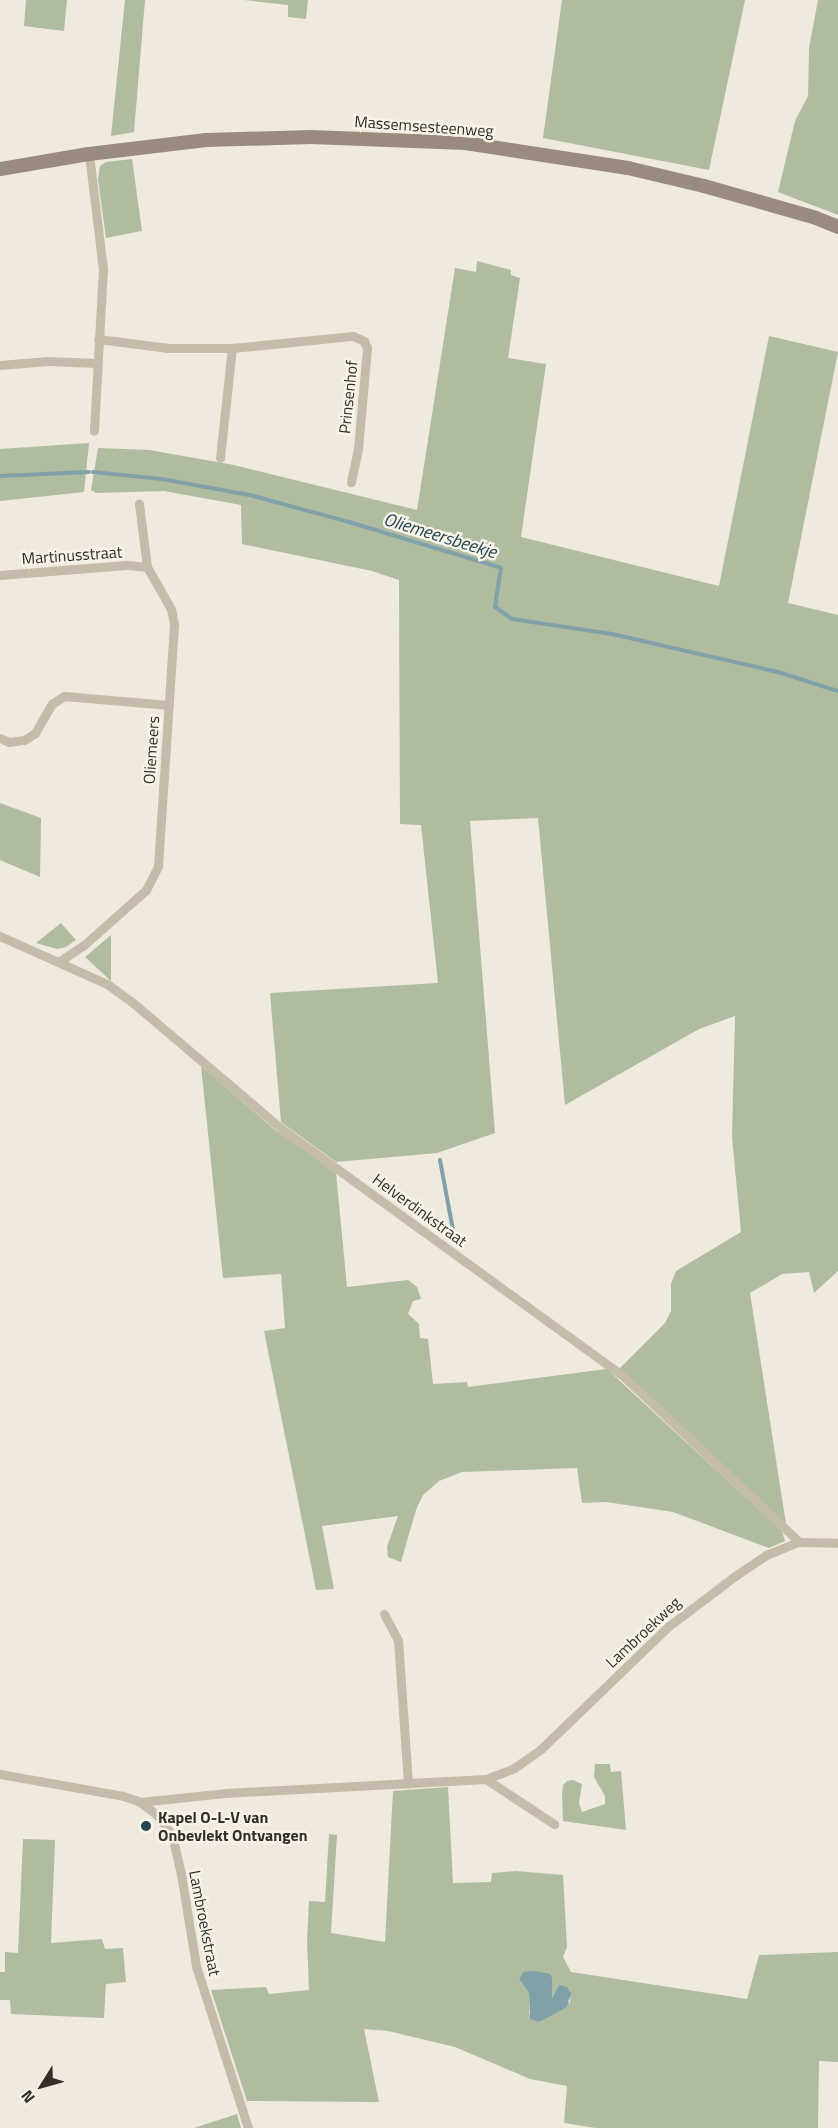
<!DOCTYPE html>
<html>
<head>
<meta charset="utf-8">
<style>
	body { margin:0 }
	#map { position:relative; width:838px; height:2128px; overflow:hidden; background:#efe9de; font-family:"Titillium Web",sans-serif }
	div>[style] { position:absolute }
	.green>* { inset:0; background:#afbca0 }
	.water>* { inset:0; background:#80a1a8 }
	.stream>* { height:4px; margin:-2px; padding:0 2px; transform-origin:2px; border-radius:2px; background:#80a1a8 }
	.minor>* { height:9px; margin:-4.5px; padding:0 4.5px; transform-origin:4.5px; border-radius:4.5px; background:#c5bbab }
	.secondary>* { height:14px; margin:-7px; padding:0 7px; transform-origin:7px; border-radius:7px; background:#998b7d }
	.dots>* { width:16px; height:16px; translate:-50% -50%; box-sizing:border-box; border:3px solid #f7f3e9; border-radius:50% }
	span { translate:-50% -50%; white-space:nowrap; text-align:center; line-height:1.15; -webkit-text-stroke:5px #f7f3e9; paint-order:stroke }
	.street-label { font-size:16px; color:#342e29 }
	.poi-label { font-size:16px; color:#342e29; font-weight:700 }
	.left { translate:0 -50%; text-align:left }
	.water-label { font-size:18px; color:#244850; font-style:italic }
	.north { position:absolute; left:12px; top:2056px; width:60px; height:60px; -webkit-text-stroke:4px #f7f3e9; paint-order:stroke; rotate:233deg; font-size:16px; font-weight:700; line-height:24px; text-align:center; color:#342e29 }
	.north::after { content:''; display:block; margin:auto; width:21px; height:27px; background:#342e29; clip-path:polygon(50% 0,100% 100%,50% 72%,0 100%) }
</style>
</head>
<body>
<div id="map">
	<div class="green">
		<i style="clip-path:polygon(26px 0,67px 0,64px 31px,24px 26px)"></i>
		<i style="clip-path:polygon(125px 0,145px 0,134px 132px,111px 136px)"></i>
		<i style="clip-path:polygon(244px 0,308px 0,306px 19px,288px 17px,288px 5px)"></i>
		<i style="clip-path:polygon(562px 0,745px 0,709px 170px,543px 138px)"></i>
		<i style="clip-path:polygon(818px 0,838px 0,838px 215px,778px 192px,795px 121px,808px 96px,809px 48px)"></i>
		<i style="clip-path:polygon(132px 159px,142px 231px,106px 238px,98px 179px,100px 166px,106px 162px)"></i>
		<i style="clip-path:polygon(477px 261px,511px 270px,511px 275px,520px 278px,508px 358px,546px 364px,521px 537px,719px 586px,769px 336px,838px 352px,788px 603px,838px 615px,838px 1271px,814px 1293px,809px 1272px,782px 1274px,750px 1293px,786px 1524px,619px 1369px,665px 1323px,671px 1311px,671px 1284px,676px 1271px,741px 1232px,732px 1137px,735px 1016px,699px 1029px,565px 1105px,538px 818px,470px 821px,495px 1133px,437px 1153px,336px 1162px,281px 1122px,270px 993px,438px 983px,421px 825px,400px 824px,399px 580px,372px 571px,242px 544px,241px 505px,164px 491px,96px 493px,91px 490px,98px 448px,149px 450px,234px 465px,417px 510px,455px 268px,476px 272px)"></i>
		<i style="clip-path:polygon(89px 443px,84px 492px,0 501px,0 449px)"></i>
		<i style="clip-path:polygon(0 803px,41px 818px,40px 877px,0 860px)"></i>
		<i style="clip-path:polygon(61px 923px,76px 940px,66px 947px,57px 949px,36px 943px)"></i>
		<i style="clip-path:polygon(111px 935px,111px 981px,85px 957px)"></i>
		<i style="clip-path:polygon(201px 1066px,274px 1129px,336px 1173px,347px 1287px,408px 1280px,417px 1287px,421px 1299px,413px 1301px,408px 1314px,419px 1324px,420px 1338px,428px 1339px,433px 1384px,467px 1382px,468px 1387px,607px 1369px,782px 1531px,785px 1541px,769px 1548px,673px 1512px,606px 1502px,582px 1503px,577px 1468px,462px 1472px,439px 1481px,423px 1495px,416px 1510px,401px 1562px,388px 1557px,387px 1547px,398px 1516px,322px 1526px,334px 1589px,316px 1590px,264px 1331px,285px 1328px,281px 1274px,223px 1278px)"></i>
		<i style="clip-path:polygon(595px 1764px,610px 1764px,611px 1772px,621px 1771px,626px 1830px,563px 1821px,562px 1795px,563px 1785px,567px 1781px,573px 1780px,582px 1784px,579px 1803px,582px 1812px,605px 1804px,605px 1796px,594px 1777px)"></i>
		<i style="clip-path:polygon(evenodd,448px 1787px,453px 1883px,491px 1882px,492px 1873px,516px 1871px,563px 1875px,567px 1947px,563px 1957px,571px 1972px,747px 1999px,759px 1955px,838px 1952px,838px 2062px,819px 2061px,818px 2128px,596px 2128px,564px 2123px,567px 2086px,530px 2079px,455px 2047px,388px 2031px,364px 2029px,379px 2102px,247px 2101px,211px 1990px,266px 1987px,269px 1994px,309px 1990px,307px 1941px,309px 1901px,325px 1902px,329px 1834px,337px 1835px,331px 1933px,385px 1942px,393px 1791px,448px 1787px,523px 1972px,552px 1978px,550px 1994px,552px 1999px,555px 1995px,570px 1990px,570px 2002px,539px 2022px,529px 2014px,529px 1993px,519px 1979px,523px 1972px)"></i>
		<i style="clip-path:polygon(23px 1839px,55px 1840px,51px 1943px,102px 1939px,105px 1949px,123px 1948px,126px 1982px,106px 1984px,104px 2018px,11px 2014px,10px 2000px,0 2000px,0 1972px,5px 1972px,5px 1952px,18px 1953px)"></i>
		<i style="clip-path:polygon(237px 2114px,241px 2128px,194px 2128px)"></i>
	</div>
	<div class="water">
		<i style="clip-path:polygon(535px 1971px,550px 1974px,552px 1978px,552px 1999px,559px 1985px,567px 1987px,571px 1993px,567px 2007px,539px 2022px,530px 2019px,529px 1993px,519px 1979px,523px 1972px)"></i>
	</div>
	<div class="stream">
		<i style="left:93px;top:472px;width:69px;rotate:5.8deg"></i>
		<i style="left:162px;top:479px;width:89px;rotate:10.3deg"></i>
		<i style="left:250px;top:495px;width:103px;rotate:15.3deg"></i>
		<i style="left:349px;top:522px;width:159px;rotate:16.8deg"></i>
		<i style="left:501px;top:568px;width:39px;rotate:99deg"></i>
		<i style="left:495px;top:607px;width:21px;rotate:35deg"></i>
		<i style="left:512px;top:619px;width:101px;rotate:8.5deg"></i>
		<i style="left:612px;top:634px;width:170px;rotate:12.9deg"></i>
		<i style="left:778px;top:672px;width:63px;rotate:17.6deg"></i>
		<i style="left:0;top:476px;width:89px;rotate:-2.6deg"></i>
		<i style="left:440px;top:1160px;width:82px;rotate:79.5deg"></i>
	</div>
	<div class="minor">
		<i style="left:89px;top:154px;width:116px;rotate:83.1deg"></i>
		<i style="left:103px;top:269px;width:162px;rotate:93.2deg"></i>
		<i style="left:98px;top:339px;width:71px;rotate:7.3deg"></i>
		<i style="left:168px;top:348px;width:64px"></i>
		<i style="left:232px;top:348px;width:122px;rotate:-5.7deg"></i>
		<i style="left:353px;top:336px;width:12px;rotate:24deg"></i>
		<i style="left:364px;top:341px;width:8px;rotate:67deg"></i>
		<i style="left:367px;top:348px;width:101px;rotate:95.1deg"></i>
		<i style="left:358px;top:449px;width:34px;rotate:102deg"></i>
		<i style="left:0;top:365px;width:48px;rotate:-4.8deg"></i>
		<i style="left:48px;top:361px;width:48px;rotate:2.4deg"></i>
		<i style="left:220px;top:458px;width:111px;rotate:-83.8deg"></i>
		<i style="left:0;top:575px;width:127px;rotate:-4.5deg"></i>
		<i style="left:127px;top:565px;width:20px;rotate:6deg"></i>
		<i style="left:0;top:738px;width:10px;rotate:24deg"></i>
		<i style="left:9px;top:742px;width:15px;rotate:-8deg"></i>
		<i style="left:24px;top:740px;width:13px;rotate:-32deg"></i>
		<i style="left:35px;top:733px;width:34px;rotate:-60deg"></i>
		<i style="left:52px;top:704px;width:14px;rotate:-34deg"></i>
		<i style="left:64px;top:696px;width:105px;rotate:4.9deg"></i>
		<i style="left:0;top:936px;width:117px;rotate:24.2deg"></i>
		<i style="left:107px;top:984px;width:31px;rotate:36deg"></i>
		<i style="left:132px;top:1002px;width:197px;rotate:40.3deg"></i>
		<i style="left:282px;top:1129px;width:418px;rotate:35.9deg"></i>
		<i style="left:621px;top:1374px;width:245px;rotate:43.3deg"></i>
		<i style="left:60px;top:961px;width:29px;rotate:-34deg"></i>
		<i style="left:84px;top:945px;width:83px;rotate:-41.6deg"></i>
		<i style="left:146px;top:890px;width:27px;rotate:-63deg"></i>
		<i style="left:158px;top:866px;width:243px;rotate:-86.2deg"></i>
		<i style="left:174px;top:624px;width:15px;rotate:-101deg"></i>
		<i style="left:171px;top:609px;width:48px;rotate:-119.7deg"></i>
		<i style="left:147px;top:567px;width:64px;rotate:-97.2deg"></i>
		<i style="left:384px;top:1614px;width:30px;rotate:62deg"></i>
		<i style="left:398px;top:1640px;width:144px;rotate:86deg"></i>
		<i style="left:0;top:1774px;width:125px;rotate:10.1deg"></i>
		<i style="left:123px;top:1796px;width:18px;rotate:19deg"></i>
		<i style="left:140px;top:1802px;width:21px;rotate:37deg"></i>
		<i style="left:157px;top:1815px;width:25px;rotate:53deg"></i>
		<i style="left:172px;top:1835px;width:40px;rotate:77deg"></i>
		<i style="left:181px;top:1874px;width:93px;rotate:80.7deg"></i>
		<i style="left:196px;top:1966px;width:170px;rotate:72.2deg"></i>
		<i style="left:486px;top:1779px;width:82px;rotate:33.5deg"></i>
		<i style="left:140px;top:1802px;width:85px;rotate:-6deg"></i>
		<i style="left:225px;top:1793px;width:261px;rotate:-3.1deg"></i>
		<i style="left:486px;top:1779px;width:30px;rotate:-21deg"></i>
		<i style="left:514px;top:1768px;width:33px;rotate:-35deg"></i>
		<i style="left:541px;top:1749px;width:178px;rotate:-43.9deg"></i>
		<i style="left:669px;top:1626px;width:83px;rotate:-37.1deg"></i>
		<i style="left:735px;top:1576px;width:37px;rotate:-34deg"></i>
		<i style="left:766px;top:1555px;width:35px;rotate:-22deg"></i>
		<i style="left:799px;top:1542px;width:39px;rotate:1deg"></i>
	</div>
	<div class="secondary">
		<i style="left:0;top:169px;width:90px;rotate:-9.6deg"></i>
		<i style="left:89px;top:154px;width:118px;rotate:-6.8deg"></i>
		<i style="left:206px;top:140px;width:105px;rotate:-1.6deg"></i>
		<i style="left:311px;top:137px;width:154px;rotate:2.2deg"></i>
		<i style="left:465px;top:143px;width:165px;rotate:8.7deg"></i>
		<i style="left:628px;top:168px;width:78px;rotate:13.3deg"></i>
		<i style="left:704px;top:186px;width:116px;rotate:15.9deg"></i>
		<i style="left:816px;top:218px;width:24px;rotate:22deg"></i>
	</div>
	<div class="dots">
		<i style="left:146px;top:1826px;background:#244850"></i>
	</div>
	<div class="street-label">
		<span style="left:424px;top:126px;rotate:4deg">Massemsesteenweg</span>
		<span style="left:348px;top:397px;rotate:-84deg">Prinsenhof</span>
		<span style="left:72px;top:555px;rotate:-4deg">Martinusstraat</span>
		<span style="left:151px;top:750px;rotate:-86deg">Oliemeers</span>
		<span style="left:420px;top:1210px;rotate:36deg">Helverdinkstraat</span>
		<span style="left:643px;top:1632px;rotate:-43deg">Lambroekweg</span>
		<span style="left:205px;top:1923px;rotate:79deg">Lambroekstraat</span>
	</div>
	<div class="poi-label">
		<span class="left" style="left:158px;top:1826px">Kapel O-L-V van<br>Onbevlekt Ontvangen</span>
	</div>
	<div class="water-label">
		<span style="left:440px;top:536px;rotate:17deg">Oliemeersbeekje</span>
	</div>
	<div class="north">N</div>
</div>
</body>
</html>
